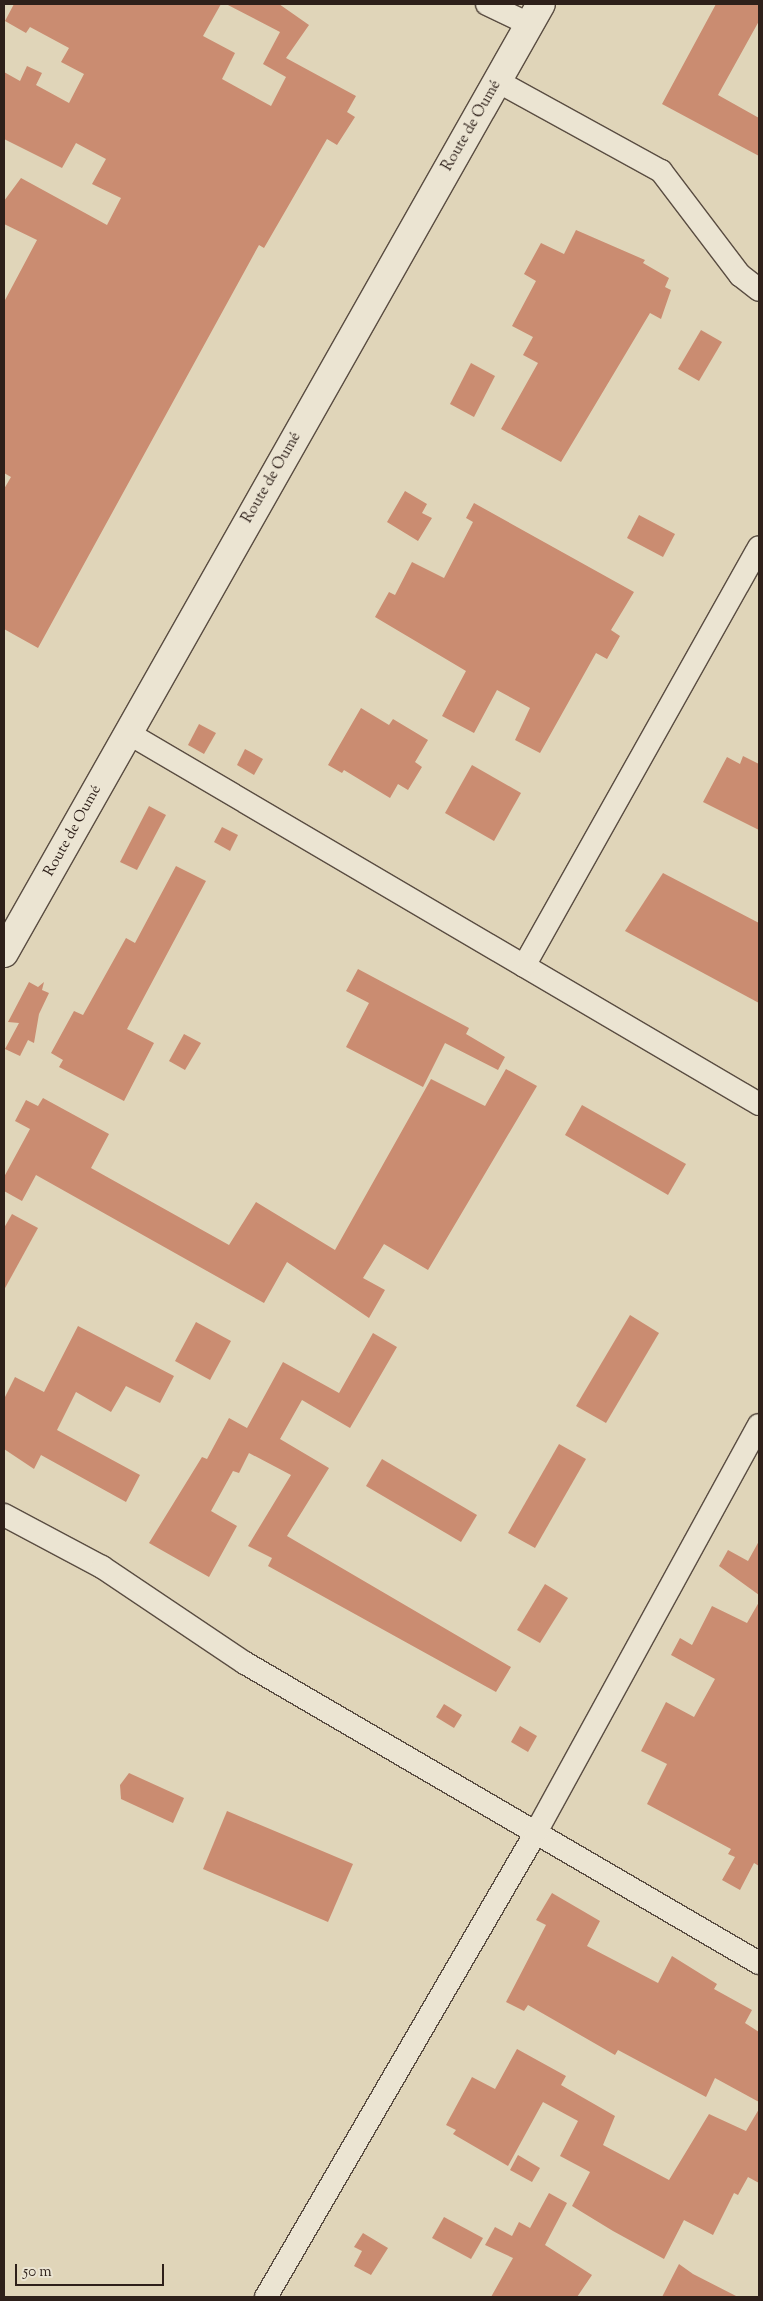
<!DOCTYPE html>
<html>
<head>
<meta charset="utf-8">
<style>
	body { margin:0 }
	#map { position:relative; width:763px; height:2301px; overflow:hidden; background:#e0d5b9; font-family:"Sorts Mill Goudy",serif }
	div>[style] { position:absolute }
	.building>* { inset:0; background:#ca8c71 }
	.roads { filter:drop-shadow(1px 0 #5a4d42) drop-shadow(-1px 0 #5a4d42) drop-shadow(0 1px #5a4d42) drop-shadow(0 -1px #5a4d42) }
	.street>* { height:22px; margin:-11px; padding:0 11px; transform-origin:11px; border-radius:11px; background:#ebe4d2 }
	.secondary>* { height:28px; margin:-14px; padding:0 14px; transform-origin:14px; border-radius:14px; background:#ebe4d2 }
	span { translate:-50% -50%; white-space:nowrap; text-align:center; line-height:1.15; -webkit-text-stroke:4px #ebe4d2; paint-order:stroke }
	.street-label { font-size:15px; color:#2e201a }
	.frame { position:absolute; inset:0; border:5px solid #2e201a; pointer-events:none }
	.scale { position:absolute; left:15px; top:2264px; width:149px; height:22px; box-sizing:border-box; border:2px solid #2e201a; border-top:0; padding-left:6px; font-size:15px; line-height:18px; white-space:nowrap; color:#2e201a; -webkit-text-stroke:4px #ebe4d2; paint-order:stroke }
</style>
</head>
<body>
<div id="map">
	<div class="building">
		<i style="clip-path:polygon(14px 4px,221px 4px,203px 36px,235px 53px,222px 79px,271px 106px,286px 77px,263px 64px,280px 32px,226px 4px,279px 4px,309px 25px,286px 58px,356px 96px,347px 112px,355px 117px,337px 145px,327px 139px,264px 248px,259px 245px,38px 648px,4px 629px,4px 489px,11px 477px,4px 473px,4px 302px,37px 240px,4px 224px,4px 201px,21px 178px,107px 225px,121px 198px,92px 184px,106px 159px,76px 143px,62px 168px,4px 139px,4px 72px,20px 81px,27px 66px,42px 73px,36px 85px,69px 103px,84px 74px,61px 62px,69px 48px,30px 27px,26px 33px,5px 21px)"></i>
		<i style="clip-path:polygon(716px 4px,759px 4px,759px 21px,718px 95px,759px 118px,759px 156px,662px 104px)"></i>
		<i style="clip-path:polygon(576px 230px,645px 260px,643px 263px,669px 278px,665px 287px,671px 290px,661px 319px,650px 313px,561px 462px,501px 429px,538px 363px,523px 355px,533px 337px,512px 326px,536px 281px,524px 274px,541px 243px,564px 254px)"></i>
		<i style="clip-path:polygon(701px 330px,722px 342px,699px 381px,678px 369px)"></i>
		<i style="clip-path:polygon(471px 363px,495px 376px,474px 417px,450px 404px)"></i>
		<i style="clip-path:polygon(405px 491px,427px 504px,422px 513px,432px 518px,418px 541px,387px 522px)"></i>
		<i style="clip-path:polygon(474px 503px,634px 592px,611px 630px,620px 636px,607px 659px,596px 653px,540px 753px,515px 740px,530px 708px,497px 690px,474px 733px,442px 716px,466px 671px,375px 617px,389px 592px,395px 595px,412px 562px,444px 578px,473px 522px,466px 518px)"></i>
		<i style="clip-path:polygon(639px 515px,675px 534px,663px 557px,627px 538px)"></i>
		<i style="clip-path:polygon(361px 708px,389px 725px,393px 719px,428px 740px,415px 762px,422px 767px,408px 790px,398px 784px,390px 798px,344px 770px,342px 773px,328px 765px)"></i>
		<i style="clip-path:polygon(199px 724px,216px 733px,204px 754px,188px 745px)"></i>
		<i style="clip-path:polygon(245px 749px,263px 759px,254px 775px,237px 765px)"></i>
		<i style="clip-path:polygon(743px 756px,759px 764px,759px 830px,703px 802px,727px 757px,740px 764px)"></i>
		<i style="clip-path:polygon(472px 765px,521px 793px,494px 841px,445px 813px)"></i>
		<i style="clip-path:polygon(149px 806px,166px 815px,137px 870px,120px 862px)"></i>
		<i style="clip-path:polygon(222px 827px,238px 835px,230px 851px,214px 842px)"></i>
		<i style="clip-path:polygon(176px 866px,206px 881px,127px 1029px,154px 1043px,124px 1101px,59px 1067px,63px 1060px,51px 1053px,74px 1011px,83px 1015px,126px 938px,135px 943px)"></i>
		<i style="clip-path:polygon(663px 873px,759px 923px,759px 1003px,625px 931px)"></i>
		<i style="clip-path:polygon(358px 969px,469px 1028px,466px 1034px,505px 1057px,498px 1070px,445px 1043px,423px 1087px,346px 1047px,369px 1003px,346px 991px)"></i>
		<i style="clip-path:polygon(29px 982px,38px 987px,44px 982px,42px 990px,49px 993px,39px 1014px,34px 1043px,28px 1040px,20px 1056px,5px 1049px,19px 1023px,8px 1022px)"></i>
		<i style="clip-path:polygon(184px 1034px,201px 1043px,185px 1070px,169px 1061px)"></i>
		<i style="clip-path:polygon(506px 1069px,537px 1086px,428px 1270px,384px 1244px,363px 1278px,385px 1290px,369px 1318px,287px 1262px,264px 1303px,36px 1175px,22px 1201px,4px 1191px,4px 1177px,30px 1129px,15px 1121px,26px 1100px,38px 1106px,43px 1098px,109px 1134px,91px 1168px,229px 1245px,256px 1202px,335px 1250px,431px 1079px,485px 1106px)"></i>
		<i style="clip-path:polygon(582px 1105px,686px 1164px,668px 1195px,565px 1135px)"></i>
		<i style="clip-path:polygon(12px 1214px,38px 1228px,4px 1290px,4px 1228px)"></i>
		<i style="clip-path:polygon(630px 1315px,659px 1333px,606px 1423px,576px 1406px)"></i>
		<i style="clip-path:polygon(196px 1322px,231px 1341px,210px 1380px,175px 1361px)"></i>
		<i style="clip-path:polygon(78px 1326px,174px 1376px,160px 1403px,126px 1386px,111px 1412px,76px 1392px,57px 1430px,140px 1475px,126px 1502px,41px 1455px,34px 1469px,4px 1449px,4px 1399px,15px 1377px,44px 1392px)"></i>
		<i style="clip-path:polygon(373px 1333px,397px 1347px,350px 1428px,302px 1400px,280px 1439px,329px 1468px,287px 1536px,511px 1667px,496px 1692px,268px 1566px,272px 1558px,248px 1546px,291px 1475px,249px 1453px,239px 1473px,233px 1471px,211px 1511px,237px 1526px,209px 1577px,149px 1543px,202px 1457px,207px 1459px,229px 1418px,247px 1428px,283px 1362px,339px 1393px)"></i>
		<i style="clip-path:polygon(559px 1444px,586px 1459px,535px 1548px,508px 1533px)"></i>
		<i style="clip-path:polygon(382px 1459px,477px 1515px,461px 1542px,366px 1486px)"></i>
		<i style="clip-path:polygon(759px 1541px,759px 1595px,719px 1566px,728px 1550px,748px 1561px)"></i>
		<i style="clip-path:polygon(545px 1584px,568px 1598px,540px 1643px,517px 1630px)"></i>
		<i style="clip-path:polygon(759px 1602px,759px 1866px,754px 1863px,740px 1890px,722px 1880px,735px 1857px,728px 1854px,731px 1849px,647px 1804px,667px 1764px,641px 1751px,666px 1702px,694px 1717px,715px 1679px,671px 1655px,680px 1638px,692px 1645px,712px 1606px,747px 1623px)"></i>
		<i style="clip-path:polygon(444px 1704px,462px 1715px,454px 1728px,436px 1717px)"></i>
		<i style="clip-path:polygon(520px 1726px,537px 1736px,528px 1752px,511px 1742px)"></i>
		<i style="clip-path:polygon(129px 1773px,184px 1798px,173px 1823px,121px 1799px,120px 1785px)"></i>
		<i style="clip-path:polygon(227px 1811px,353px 1864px,328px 1922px,203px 1869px)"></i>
		<i style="clip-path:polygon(552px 1893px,600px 1921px,587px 1946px,658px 1983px,672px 1956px,717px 1984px,714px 1989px,752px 2010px,745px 2023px,759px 2032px,759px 2102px,715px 2078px,706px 2097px,618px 2050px,615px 2055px,528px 2005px,524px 2011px,506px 2002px,546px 1925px,536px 1920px)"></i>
		<i style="clip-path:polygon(517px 2049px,566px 2076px,561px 2085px,615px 2116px,603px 2145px,669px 2180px,709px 2114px,746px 2131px,759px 2109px,759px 2183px,748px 2177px,738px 2195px,734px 2193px,713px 2235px,684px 2220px,664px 2259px,613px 2231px,572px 2206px,590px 2172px,560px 2156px,578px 2121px,543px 2102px,508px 2166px,453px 2134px,456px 2130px,446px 2125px,472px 2077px,495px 2089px)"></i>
		<i style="clip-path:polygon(518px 2155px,540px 2168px,532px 2182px,510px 2170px)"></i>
		<i style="clip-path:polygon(549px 2193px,567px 2203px,545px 2245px,592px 2275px,577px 2297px,491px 2297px,513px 2258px,485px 2245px,495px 2227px,512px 2236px,519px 2222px,530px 2228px)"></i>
		<i style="clip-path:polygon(444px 2217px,483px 2238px,471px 2259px,432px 2238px)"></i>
		<i style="clip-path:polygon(363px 2233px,388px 2248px,371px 2275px,354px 2266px,362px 2251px,354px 2247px)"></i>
		<i style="clip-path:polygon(679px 2264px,693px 2274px,738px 2297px,662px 2297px)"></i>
	</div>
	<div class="roads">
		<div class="street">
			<i style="left:487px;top:4px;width:47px;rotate:25.5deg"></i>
			<i style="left:497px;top:81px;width:187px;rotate:28.8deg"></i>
			<i style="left:661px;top:171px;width:131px;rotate:52.8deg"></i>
			<i style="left:740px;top:275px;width:24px;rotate:38deg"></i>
			<i style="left:128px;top:733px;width:732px;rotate:30.45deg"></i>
			<i style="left:524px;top:966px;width:480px;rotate:-60.7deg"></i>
			<i style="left:4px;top:1515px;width:111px;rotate:28deg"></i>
			<i style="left:102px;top:1567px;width:172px;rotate:33.9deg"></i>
			<i style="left:245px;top:1663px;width:595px;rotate:30.27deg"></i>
			<i style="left:266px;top:2297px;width:535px;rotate:-59.84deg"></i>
			<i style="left:535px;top:1834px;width:466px;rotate:-61.3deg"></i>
		</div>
		<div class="secondary">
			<i style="left:4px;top:953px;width:1090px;rotate:-60.5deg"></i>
		</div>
	</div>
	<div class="street-label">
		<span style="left:472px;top:126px;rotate:-60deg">Route de Oumé</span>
		<span style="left:272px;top:478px;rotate:-60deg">Route de Oumé</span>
		<span style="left:73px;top:831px;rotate:-61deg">Route de Oumé</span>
	</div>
	<div class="frame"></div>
	<div class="scale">50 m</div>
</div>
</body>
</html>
